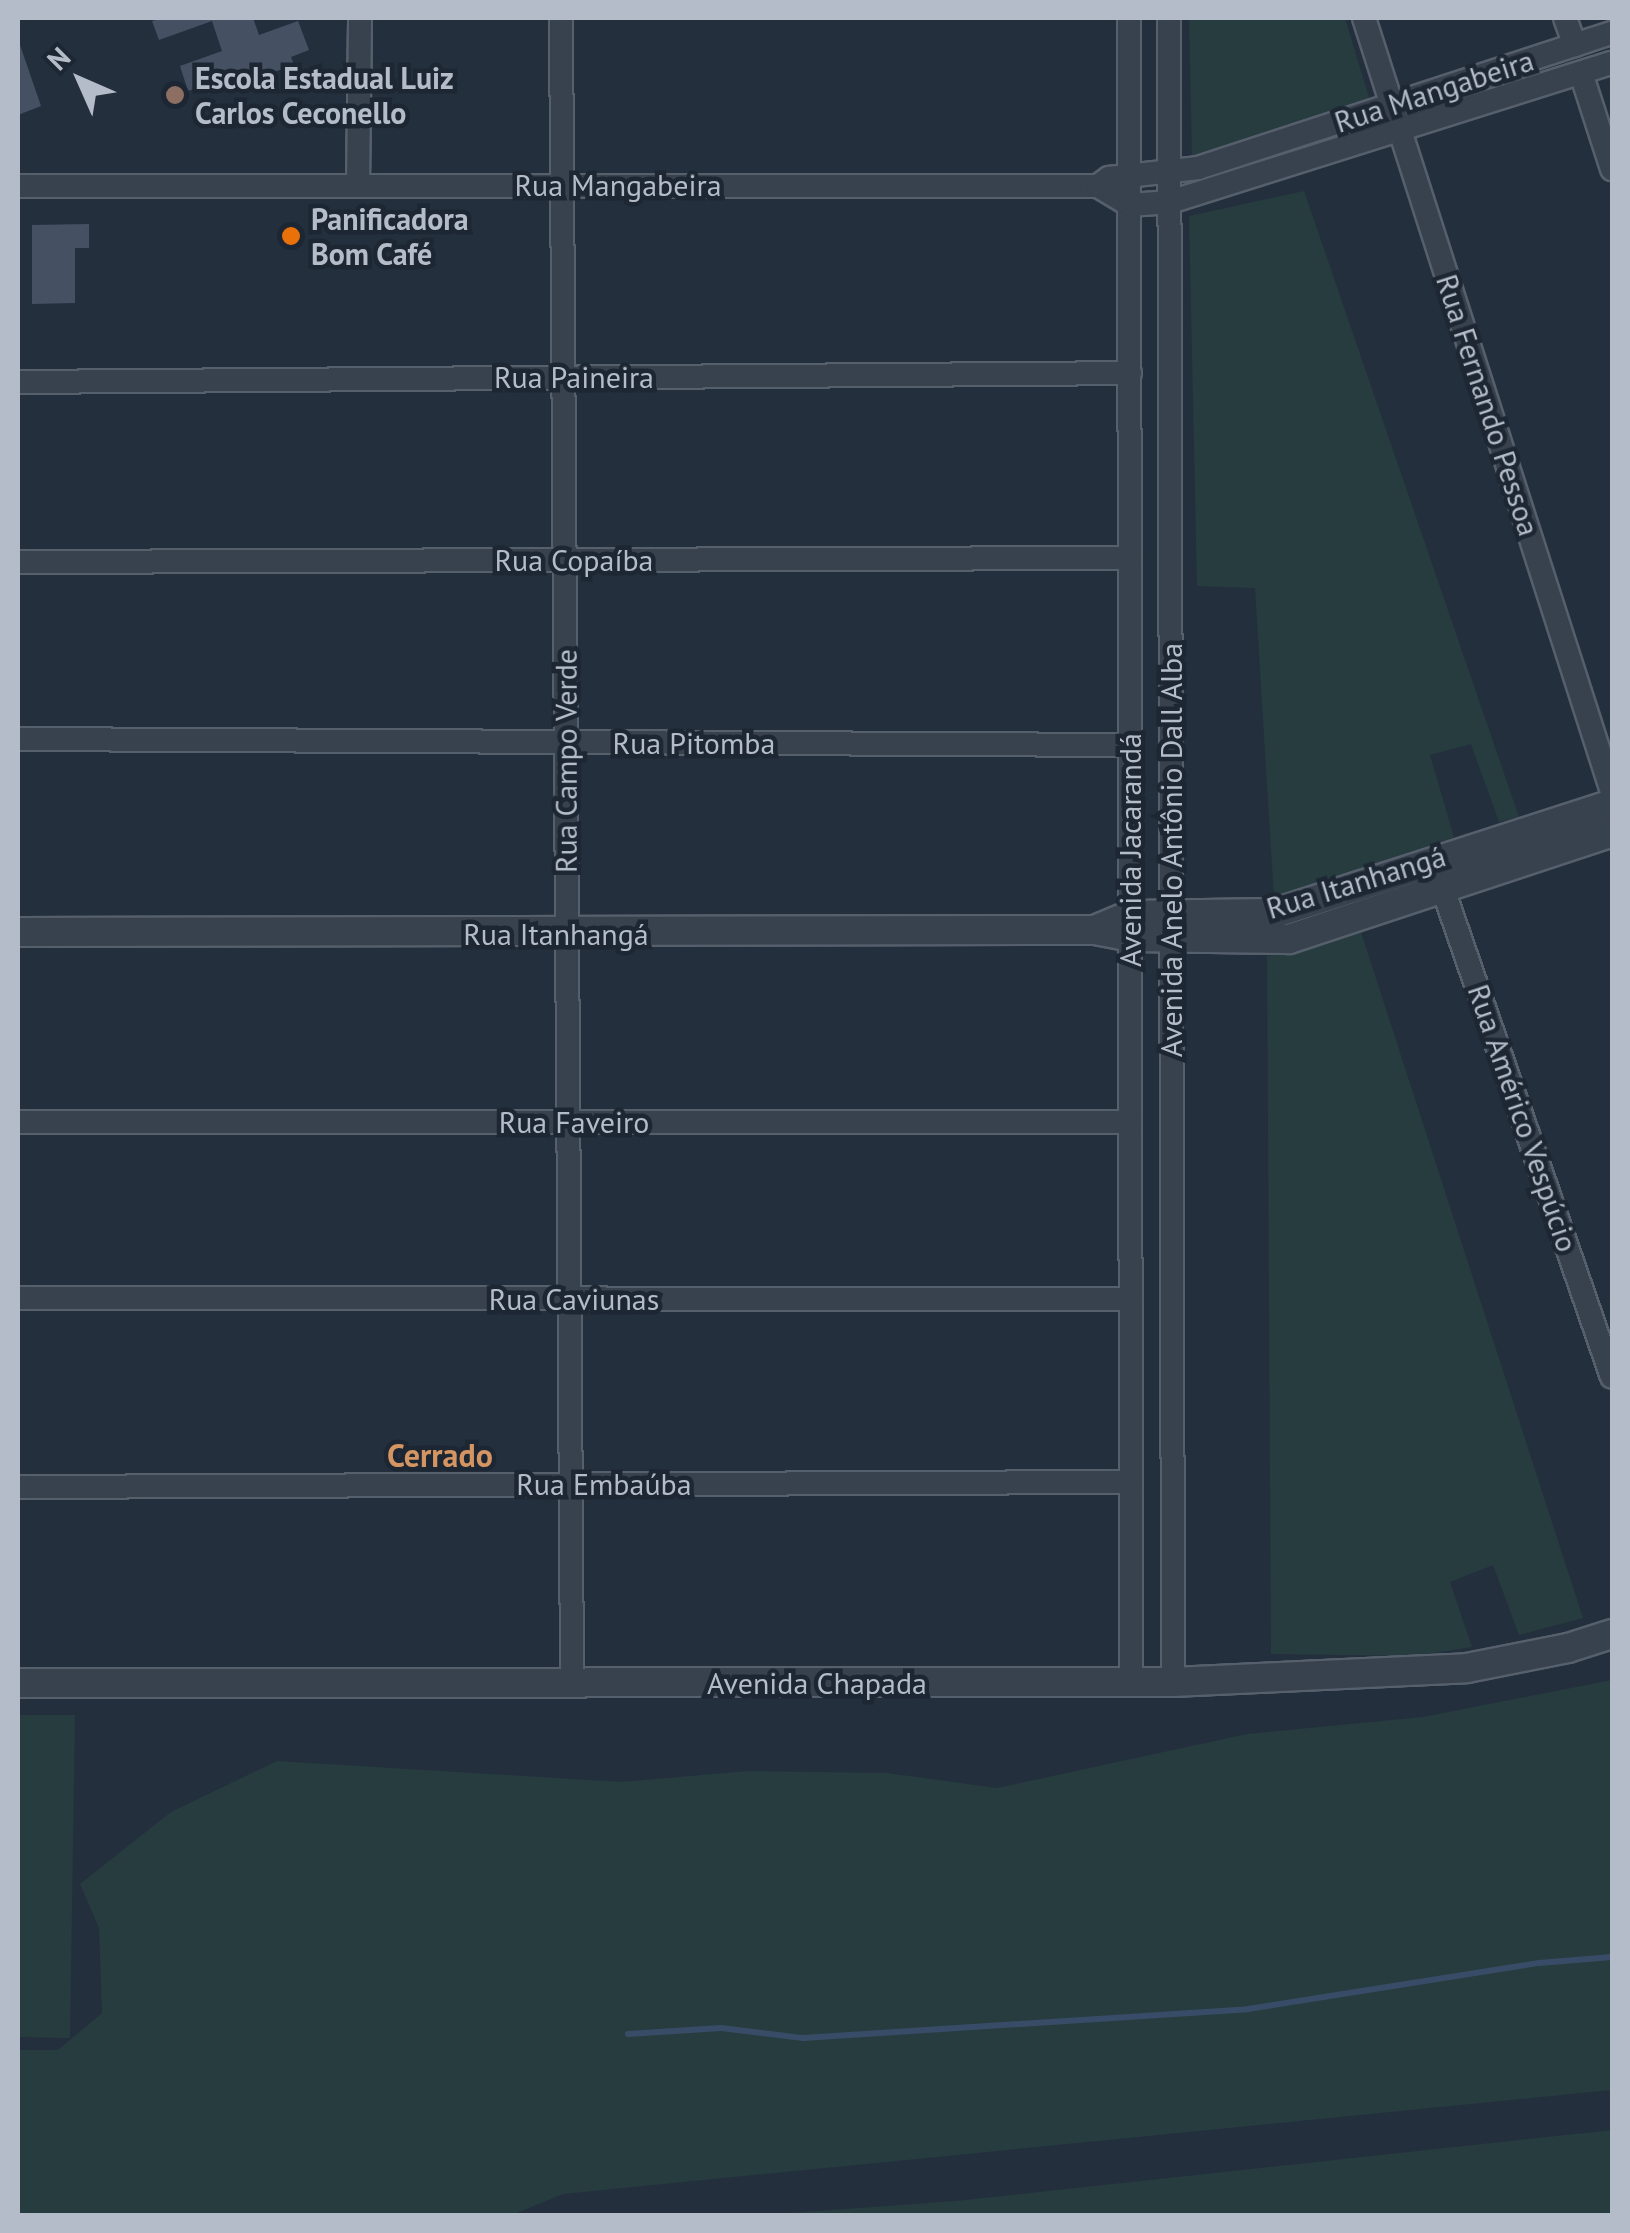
<!DOCTYPE html>
<html>
<head>
<meta charset="utf-8">
<style>
	body { margin:0 }
	#map { position:relative; width:1630px; height:2233px; overflow:hidden; background:#242f3e; font-family:"PT Sans",sans-serif }
	div>[style] { position:absolute }
	.green>* { inset:0; background:#263c3f }
	.stream>* { height:6px; margin:-3px; padding:0 3px; transform-origin:3px; border-radius:3px; background:#394c67 }
	.building>* { inset:0; background:#455162 }
	.roads { filter:drop-shadow(2px 0 #565f6c) drop-shadow(-2px 0 #565f6c) drop-shadow(0 2px #565f6c) drop-shadow(0 -2px #565f6c) }
	.minor>* { height:22px; margin:-11px; padding:0 11px; transform-origin:11px; border-radius:11px; background:#38414e }
	.tertiary>* { height:28px; margin:-14px; padding:0 14px; transform-origin:14px; border-radius:14px; background:#38414e }
	.dots>* { width:28px; height:28px; translate:-50% -50%; box-sizing:border-box; border:5px solid #1d2633; border-radius:50% }
	span { translate:-50% -50%; white-space:nowrap; text-align:center; line-height:1.15; -webkit-text-stroke:9px #1d2633; paint-order:stroke }
	.poi-label { font-size:30px; color:#b4bcc9; font-weight:700 }
	.left { translate:0 -50%; text-align:left }
	.street-label { font-size:30px; color:#b4bcc9 }
	.neighbourhood-label { font-size:32px; color:#d59563; font-weight:700 }
	.frame { position:absolute; inset:0; border:20px solid #b4bcc9; pointer-events:none }
	.north { position:absolute; left:30px; top:30px; width:100px; height:100px; -webkit-text-stroke:8px #1d2633; paint-order:stroke; rotate:315deg; font-size:28px; font-weight:700; line-height:40px; text-align:center; color:#b4bcc9 }
	.north::after { content:''; display:block; margin:auto; width:35px; height:45px; background:#b4bcc9; clip-path:polygon(50% 0,100% 100%,50% 72%,0 100%) }
</style>
</head>
<body>
<div id="map">
	<div class="green">
		<i style="clip-path:polygon(1189px 18px,1345px 18px,1371px 104px,1192px 157px)"></i>
		<i style="clip-path:polygon(1304px 191px,1519px 817px,1499px 822px,1471px 744px,1430px 755px,1454px 837px,1274px 899px,1255px 588px,1197px 586px,1189px 216px)"></i>
		<i style="clip-path:polygon(1361px 932px,1583px 1618px,1519px 1635px,1493px 1565px,1450px 1582px,1472px 1647px,1415px 1656px,1271px 1654px,1267px 956px)"></i>
		<i style="clip-path:polygon(1612px 1680px,1612px 2090px,563px 2194px,512px 2215px,18px 2215px,18px 2050px,58px 2050px,102px 2013px,99px 1928px,80px 1884px,171px 1812px,277px 1761px,621px 1782px,748px 1771px,887px 1773px,997px 1788px,1247px 1734px,1423px 1717px)"></i>
		<i style="clip-path:polygon(18px 1715px,75px 1715px,70px 2038px,18px 2037px)"></i>
		<i style="clip-path:polygon(1612px 2130px,1612px 2215px,762px 2215px,956px 2201px)"></i>
	</div>
	<div class="stream">
		<i style="left:628px;top:2034px;width:93px;rotate:-3.7deg"></i>
		<i style="left:721px;top:2028px;width:83px;rotate:7deg"></i>
		<i style="left:803px;top:2038px;width:446px;rotate:-3.7deg"></i>
		<i style="left:1248px;top:2009px;width:295px;rotate:-9deg"></i>
		<i style="left:1539px;top:1963px;width:73px;rotate:-4.7deg"></i>
	</div>
	<div class="building">
		<i style="clip-path:polygon(163px 18px,253px 18px,259px 35px,298px 21px,309px 50px,291px 57px,294px 65px,257px 78px,208px 94px,205px 85px,188px 91px,180px 66px,222px 51px,212px 21px,159px 40px,152px 21px)"></i>
		<i style="clip-path:polygon(20px 45px,41px 106px,18px 115px,18px 46px)"></i>
		<i style="clip-path:polygon(89px 224px,89px 248px,75px 248px,75px 303px,32px 304px,32px 225px)"></i>
	</div>
	<div class="roads">
		<div class="minor">
			<i style="left:561px;top:18px;width:1666px;rotate:89.62deg"></i>
			<i style="left:1129px;top:18px;width:1664px;rotate:89.93deg"></i>
			<i style="left:1169px;top:18px;width:1664px;rotate:89.86deg"></i>
			<i style="left:1364px;top:18px;width:813px;rotate:72.23deg"></i>
			<i style="left:1565px;top:18px;width:29px;rotate:70deg"></i>
			<i style="left:1581px;top:73px;width:101px;rotate:72.1deg"></i>
			<i style="left:358px;top:185px;width:167px;rotate:-89.3deg"></i>
			<i style="left:18px;top:186px;width:1080px"></i>
			<i style="left:1098px;top:186px;width:37px;rotate:31deg"></i>
			<i style="left:1130px;top:205px;width:40px;rotate:-4.3deg"></i>
			<i style="left:1170px;top:202px;width:463px;rotate:-17.5deg"></i>
			<i style="left:1098px;top:186px;width:14px;rotate:-36deg"></i>
			<i style="left:1109px;top:178px;width:90px;rotate:-6.4deg"></i>
			<i style="left:1198px;top:168px;width:435px;rotate:-18.1deg"></i>
			<i style="left:18px;top:382px;width:1112px;rotate:-0.46deg"></i>
			<i style="left:18px;top:562px;width:1112px;rotate:-0.21deg"></i>
			<i style="left:18px;top:739px;width:1112px;rotate:0.31deg"></i>
			<i style="left:1437px;top:872px;width:534px;rotate:70.89deg"></i>
			<i style="left:18px;top:1122px;width:1112px"></i>
			<i style="left:18px;top:1298px;width:1113px;rotate:0.05deg"></i>
			<i style="left:18px;top:1487px;width:1113px;rotate:-0.26deg"></i>
		</div>
		<div class="tertiary">
			<i style="left:1095px;top:930px;width:38px;rotate:-23deg"></i>
			<i style="left:1130px;top:915px;width:145px;rotate:-0.8deg"></i>
			<i style="left:1275px;top:913px;width:354px;rotate:-17.9deg"></i>
			<i style="left:18px;top:932px;width:1077px;rotate:-0.11deg"></i>
			<i style="left:1095px;top:930px;width:36px;rotate:11deg"></i>
			<i style="left:1130px;top:937px;width:159px;rotate:0.7deg"></i>
			<i style="left:1289px;top:939px;width:340px;rotate:-18.3deg"></i>
			<i style="left:18px;top:1683px;width:1155px;rotate:-0.05deg"></i>
			<i style="left:1173px;top:1682px;width:294px;rotate:-2.7deg"></i>
			<i style="left:1467px;top:1668px;width:103px;rotate:-11.2deg"></i>
			<i style="left:1568px;top:1648px;width:46px;rotate:-17.7deg"></i>
		</div>
	</div>
	<div class="dots">
		<i style="left:175px;top:95px;background:#8d6e63"></i>
		<i style="left:291px;top:236px;background:#e8710a"></i>
	</div>
	<div class="poi-label">
		<span class="left" style="left:195px;top:95px">Escola Estadual Luiz<br>Carlos Ceconello</span>
		<span class="left" style="left:311px;top:236px">Panificadora<br>Bom Café</span>
	</div>
	<div class="street-label">
		<span style="left:1434px;top:91px;rotate:-18deg">Rua Mangabeira</span>
		<span style="left:618px;top:185px">Rua Mangabeira</span>
		<span style="left:574px;top:377px">Rua Paineira</span>
		<span style="left:1488px;top:405px;rotate:72deg">Rua Fernando Pessoa</span>
		<span style="left:574px;top:560px">Rua Copaíba</span>
		<span style="left:694px;top:743px">Rua Pitomba</span>
		<span style="left:566px;top:761px;rotate:-90deg">Rua Campo Verde</span>
		<span style="left:1130px;top:850px;rotate:-90deg">Avenida Jacarandá</span>
		<span style="left:1171px;top:850px;rotate:-90deg">Avenida Anelo Antônio Dall Alba</span>
		<span style="left:1356px;top:882px;rotate:-17deg">Rua Itanhangá</span>
		<span style="left:556px;top:934px">Rua Itanhangá</span>
		<span style="left:1523px;top:1118px;rotate:71deg">Rua Américo Vespúcio</span>
		<span style="left:574px;top:1122px">Rua Faveiro</span>
		<span style="left:574px;top:1299px">Rua Caviunas</span>
		<span style="left:604px;top:1484px">Rua Embaúba</span>
		<span style="left:817px;top:1683px">Avenida Chapada</span>
	</div>
	<div class="neighbourhood-label">
		<span style="left:440px;top:1455px">Cerrado</span>
	</div>
	<div class="frame"></div>
	<div class="north">N</div>
</div>
</body>
</html>
